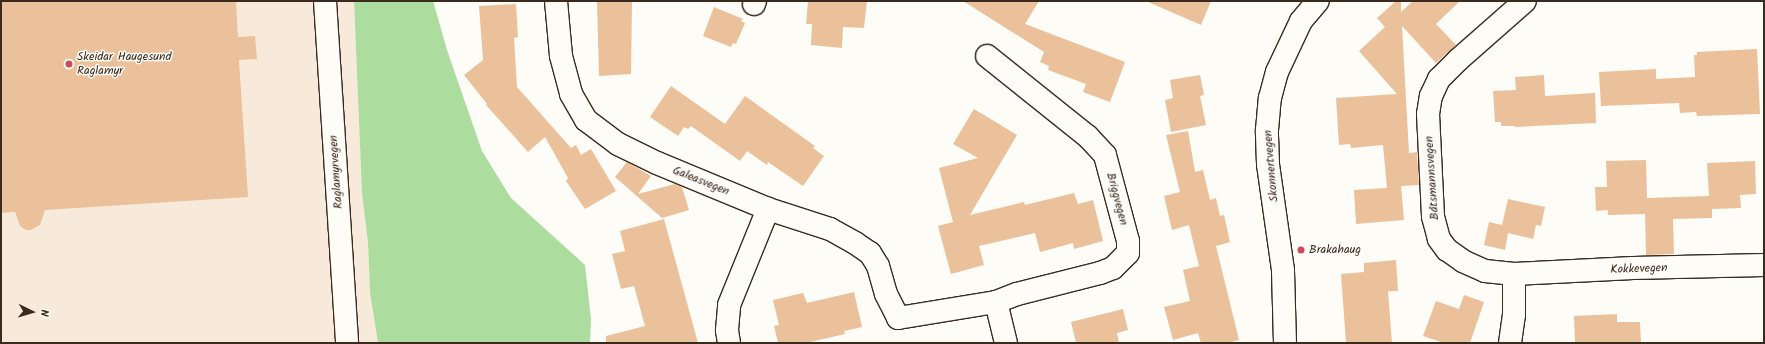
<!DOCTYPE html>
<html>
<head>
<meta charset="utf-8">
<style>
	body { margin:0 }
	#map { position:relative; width:1765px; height:344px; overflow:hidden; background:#fdfcf7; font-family:Kalam,sans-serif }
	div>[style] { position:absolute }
	.built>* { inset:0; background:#f8eadb }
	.green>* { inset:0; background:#acdd9e }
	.building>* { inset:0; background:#ebc19b }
	.roads { filter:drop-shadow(1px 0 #3b2a1e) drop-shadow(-1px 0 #3b2a1e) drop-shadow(0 1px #3b2a1e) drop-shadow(0 -1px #3b2a1e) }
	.minor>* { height:22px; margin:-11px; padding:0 11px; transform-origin:11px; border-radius:11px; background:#fdfcf7 }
	.highway>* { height:22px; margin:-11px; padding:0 11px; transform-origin:11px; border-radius:11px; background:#fdfcf7 }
	.dots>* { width:11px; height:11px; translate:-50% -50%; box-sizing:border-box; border:2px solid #fdfcf7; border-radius:50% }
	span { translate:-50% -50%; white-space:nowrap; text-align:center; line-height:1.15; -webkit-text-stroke:3px #fdfcf7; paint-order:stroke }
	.poi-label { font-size:12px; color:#3b2a1e }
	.left { translate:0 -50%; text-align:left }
	.street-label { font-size:12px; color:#3b2a1e }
	.frame { position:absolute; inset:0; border:2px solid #3b2a1e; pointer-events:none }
	.north { position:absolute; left:12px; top:292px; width:40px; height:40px; -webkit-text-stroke:3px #fdfcf7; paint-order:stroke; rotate:95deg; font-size:11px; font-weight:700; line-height:16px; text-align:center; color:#3b2a1e }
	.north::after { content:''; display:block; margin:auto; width:14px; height:18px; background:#3b2a1e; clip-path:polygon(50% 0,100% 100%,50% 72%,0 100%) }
</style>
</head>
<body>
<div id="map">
	<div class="built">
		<i style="clip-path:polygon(1px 1px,354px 1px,362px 193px,368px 243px,370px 293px,378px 343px,1px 343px)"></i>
	</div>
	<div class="green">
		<i style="clip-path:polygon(354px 1px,433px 1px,447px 50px,482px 151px,511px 198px,585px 265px,591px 319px,590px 343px,378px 343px,370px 293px,368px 243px,362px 193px)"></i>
	</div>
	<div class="building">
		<i style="clip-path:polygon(1px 1px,236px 1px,238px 37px,255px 36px,257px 59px,239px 60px,248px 197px,45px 210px,40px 225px,31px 230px,26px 230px,20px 226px,15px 212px,1px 213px)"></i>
		<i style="clip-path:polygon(597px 1px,632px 1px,631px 74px,599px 76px)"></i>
		<i style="clip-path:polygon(808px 1px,867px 1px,864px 28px,843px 27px,842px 48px,811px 45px,812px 24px,806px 24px)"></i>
		<i style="clip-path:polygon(963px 1px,1039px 1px,1025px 24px,1125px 62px,1110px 102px,1083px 92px,1086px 84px,1048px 70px,1049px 66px,1040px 62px,1044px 52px)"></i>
		<i style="clip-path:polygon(1146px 1px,1211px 1px,1201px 25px)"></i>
		<i style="clip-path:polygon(1396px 1px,1401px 1px,1401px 12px,1413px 1px,1460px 1px,1436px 24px,1456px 45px,1436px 63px,1402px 26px,1409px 153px,1417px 152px,1419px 185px,1401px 186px,1404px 220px,1356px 224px,1354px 190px,1387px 188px,1383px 145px,1351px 148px,1350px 144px,1339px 145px,1336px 98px,1397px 94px,1359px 51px,1385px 27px,1377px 18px)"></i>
		<i style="clip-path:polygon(516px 4px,518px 37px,514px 38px,517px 87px,571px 148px,576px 145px,581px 155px,591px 149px,616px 191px,585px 209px,566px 181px,568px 178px,545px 137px,528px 152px,486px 105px,487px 104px,464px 75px,483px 60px,479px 6px)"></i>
		<i style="clip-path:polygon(714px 7px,743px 19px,741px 21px,745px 23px,736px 44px,733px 43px,731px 47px,703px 36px)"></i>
		<i style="clip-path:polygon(1757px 49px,1760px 114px,1697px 116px,1696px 112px,1680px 113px,1679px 103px,1601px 106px,1599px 72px,1656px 69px,1656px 79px,1695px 77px,1694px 55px,1697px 55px,1697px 52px)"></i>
		<i style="clip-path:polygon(1200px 75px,1204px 95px,1200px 96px,1206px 125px,1171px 132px,1165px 100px,1173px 98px,1170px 80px)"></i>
		<i style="clip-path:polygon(1544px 75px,1545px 96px,1595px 93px,1596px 123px,1515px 127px,1515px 126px,1501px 126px,1501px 122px,1495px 122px,1493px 91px,1516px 90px,1515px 77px)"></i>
		<i style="clip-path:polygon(671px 86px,725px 124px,745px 96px,815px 146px,813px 148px,824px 156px,803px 186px,768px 162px,767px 165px,747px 151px,740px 161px,691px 126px,688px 129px,684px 127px,678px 136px,650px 117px)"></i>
		<i style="clip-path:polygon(974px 109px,1017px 135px,970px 215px,1024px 202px,1025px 205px,1074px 193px,1078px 204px,1093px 200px,1103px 241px,1074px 249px,1073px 243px,1040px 252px,1035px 233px,979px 246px,984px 265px,951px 274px,938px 226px,953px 222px,939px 168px,978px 158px,953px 144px)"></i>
		<i style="clip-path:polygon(1188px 131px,1195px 172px,1203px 170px,1210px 200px,1216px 198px,1220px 216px,1224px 215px,1230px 242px,1216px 246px,1239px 340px,1227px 343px,1201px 343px,1198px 333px,1173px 340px,1164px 307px,1190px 301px,1183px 270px,1199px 266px,1189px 225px,1172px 230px,1164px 196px,1180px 192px,1166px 135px)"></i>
		<i style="clip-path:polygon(1646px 160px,1647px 198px,1709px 196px,1707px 163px,1755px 161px,1756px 194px,1740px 195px,1741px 208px,1712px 209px,1712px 218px,1673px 219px,1674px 254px,1646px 255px,1645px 214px,1608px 215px,1608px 210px,1596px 211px,1595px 187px,1607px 187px,1606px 161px)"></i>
		<i style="clip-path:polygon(627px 162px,651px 176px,638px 194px,675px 184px,682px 187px,689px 210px,662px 218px,615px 177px)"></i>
		<i style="clip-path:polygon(1508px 199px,1545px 207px,1541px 226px,1536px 225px,1533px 239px,1508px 233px,1505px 250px,1484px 245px,1489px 222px,1502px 225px)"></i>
		<i style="clip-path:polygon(664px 219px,698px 343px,606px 343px,606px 336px,645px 326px,634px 286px,621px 289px,612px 254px,625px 251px,620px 231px)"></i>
		<i style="clip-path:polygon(1396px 260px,1398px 291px,1388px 291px,1392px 343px,1346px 343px,1341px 274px,1364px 272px,1364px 263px)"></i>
		<i style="clip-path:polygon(854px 292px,862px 327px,844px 331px,845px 334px,806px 343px,778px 343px,774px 326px,779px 325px,773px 300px,803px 293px,807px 303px)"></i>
		<i style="clip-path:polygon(1464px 295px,1484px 302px,1470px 343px,1444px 343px,1423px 336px,1436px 301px,1459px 309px)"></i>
		<i style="clip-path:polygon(1123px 309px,1128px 330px,1117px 333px,1119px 343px,1076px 343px,1071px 322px)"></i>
		<i style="clip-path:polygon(1617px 314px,1617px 322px,1640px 322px,1641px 343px,1575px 343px,1574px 316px)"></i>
	</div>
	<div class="roads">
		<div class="minor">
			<i style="left:556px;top:1px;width:55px;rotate:84.8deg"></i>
			<i style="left:561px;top:56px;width:39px;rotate:75deg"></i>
			<i style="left:571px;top:94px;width:30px;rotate:60deg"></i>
			<i style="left:586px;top:120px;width:40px;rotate:37deg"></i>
			<i style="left:618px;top:144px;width:43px;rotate:26deg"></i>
			<i style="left:657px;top:163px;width:120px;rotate:22.5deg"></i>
			<i style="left:768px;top:209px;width:65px;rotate:17.9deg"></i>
			<i style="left:830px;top:229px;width:29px;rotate:29deg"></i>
			<i style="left:855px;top:243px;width:18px;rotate:34deg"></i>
			<i style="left:870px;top:253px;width:15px;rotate:58deg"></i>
			<i style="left:878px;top:266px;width:29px;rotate:74deg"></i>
			<i style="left:886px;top:294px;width:27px;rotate:63deg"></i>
			<i style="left:898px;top:318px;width:99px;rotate:-9.3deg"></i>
			<i style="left:996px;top:302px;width:22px;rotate:-21deg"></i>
			<i style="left:1017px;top:294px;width:86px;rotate:-14.2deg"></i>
			<i style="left:1100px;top:273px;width:14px;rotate:-21deg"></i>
			<i style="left:1113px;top:268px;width:21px;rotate:-45deg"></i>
			<i style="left:1128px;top:253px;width:12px;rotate:-90deg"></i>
			<i style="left:1128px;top:241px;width:89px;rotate:-105deg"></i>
			<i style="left:1105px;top:155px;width:26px;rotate:-133deg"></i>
			<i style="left:1087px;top:136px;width:128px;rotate:-141.3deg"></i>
			<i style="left:754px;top:4px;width:3px;rotate:-72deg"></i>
			<i style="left:1514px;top:274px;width:119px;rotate:-2.9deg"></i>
			<i style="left:1633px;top:268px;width:131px;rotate:-1.3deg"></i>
			<i style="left:996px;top:302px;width:42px;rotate:76.3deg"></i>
			<i style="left:729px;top:343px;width:13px;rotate:-99deg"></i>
			<i style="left:727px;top:330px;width:25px;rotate:-85deg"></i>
			<i style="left:729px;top:305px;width:104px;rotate:-67.9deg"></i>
			<i style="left:1285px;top:343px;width:73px;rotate:-91.6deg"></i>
			<i style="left:1283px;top:270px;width:107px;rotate:-98.1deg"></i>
			<i style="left:1268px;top:164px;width:34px;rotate:-92deg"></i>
			<i style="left:1267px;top:130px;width:32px;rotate:-85deg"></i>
			<i style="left:1270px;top:98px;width:27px;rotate:-75deg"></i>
			<i style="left:1277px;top:72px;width:56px;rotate:-64.8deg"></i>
			<i style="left:1301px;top:21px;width:26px;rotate:-50deg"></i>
			<i style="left:1510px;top:343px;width:28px;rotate:-82deg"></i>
			<i style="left:1514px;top:315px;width:41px;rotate:-90deg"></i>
			<i style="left:1514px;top:274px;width:29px;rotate:-174deg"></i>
			<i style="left:1485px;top:271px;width:24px;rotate:-156deg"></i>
			<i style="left:1463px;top:261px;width:19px;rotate:-145deg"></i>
			<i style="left:1447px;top:250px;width:14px;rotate:-126deg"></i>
			<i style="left:1439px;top:239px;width:24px;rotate:-105deg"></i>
			<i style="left:1433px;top:216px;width:102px;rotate:-92.8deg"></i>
			<i style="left:1428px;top:114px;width:18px;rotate:-81deg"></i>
			<i style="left:1431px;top:96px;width:19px;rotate:-65deg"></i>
			<i style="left:1439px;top:79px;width:27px;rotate:-45deg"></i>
			<i style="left:1458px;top:60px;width:89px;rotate:-41.4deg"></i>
		</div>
		<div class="highway">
			<i style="left:325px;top:1px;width:343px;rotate:86.3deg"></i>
		</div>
	</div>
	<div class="dots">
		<i style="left:69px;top:64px;background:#d1495b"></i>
		<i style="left:1301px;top:250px;background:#d1495b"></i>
	</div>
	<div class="poi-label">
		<span class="left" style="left:77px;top:64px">Skeidar Haugesund<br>Raglamyr</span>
		<span class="left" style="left:1309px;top:250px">Brakahaug</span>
	</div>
	<div class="street-label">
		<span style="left:1271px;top:166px;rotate:-95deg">Skonnertvegen</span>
		<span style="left:336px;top:172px;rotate:-94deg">Raglamyrvegen</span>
		<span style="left:1432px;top:178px;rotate:-94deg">Båtsmannsvegen</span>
		<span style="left:701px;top:181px;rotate:22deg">Galeasvegen</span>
		<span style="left:1117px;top:199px;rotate:75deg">Briggvegen</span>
		<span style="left:1639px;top:269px;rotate:-2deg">Kokkevegen</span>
	</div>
	<div class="frame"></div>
	<div class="north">N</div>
</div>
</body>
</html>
